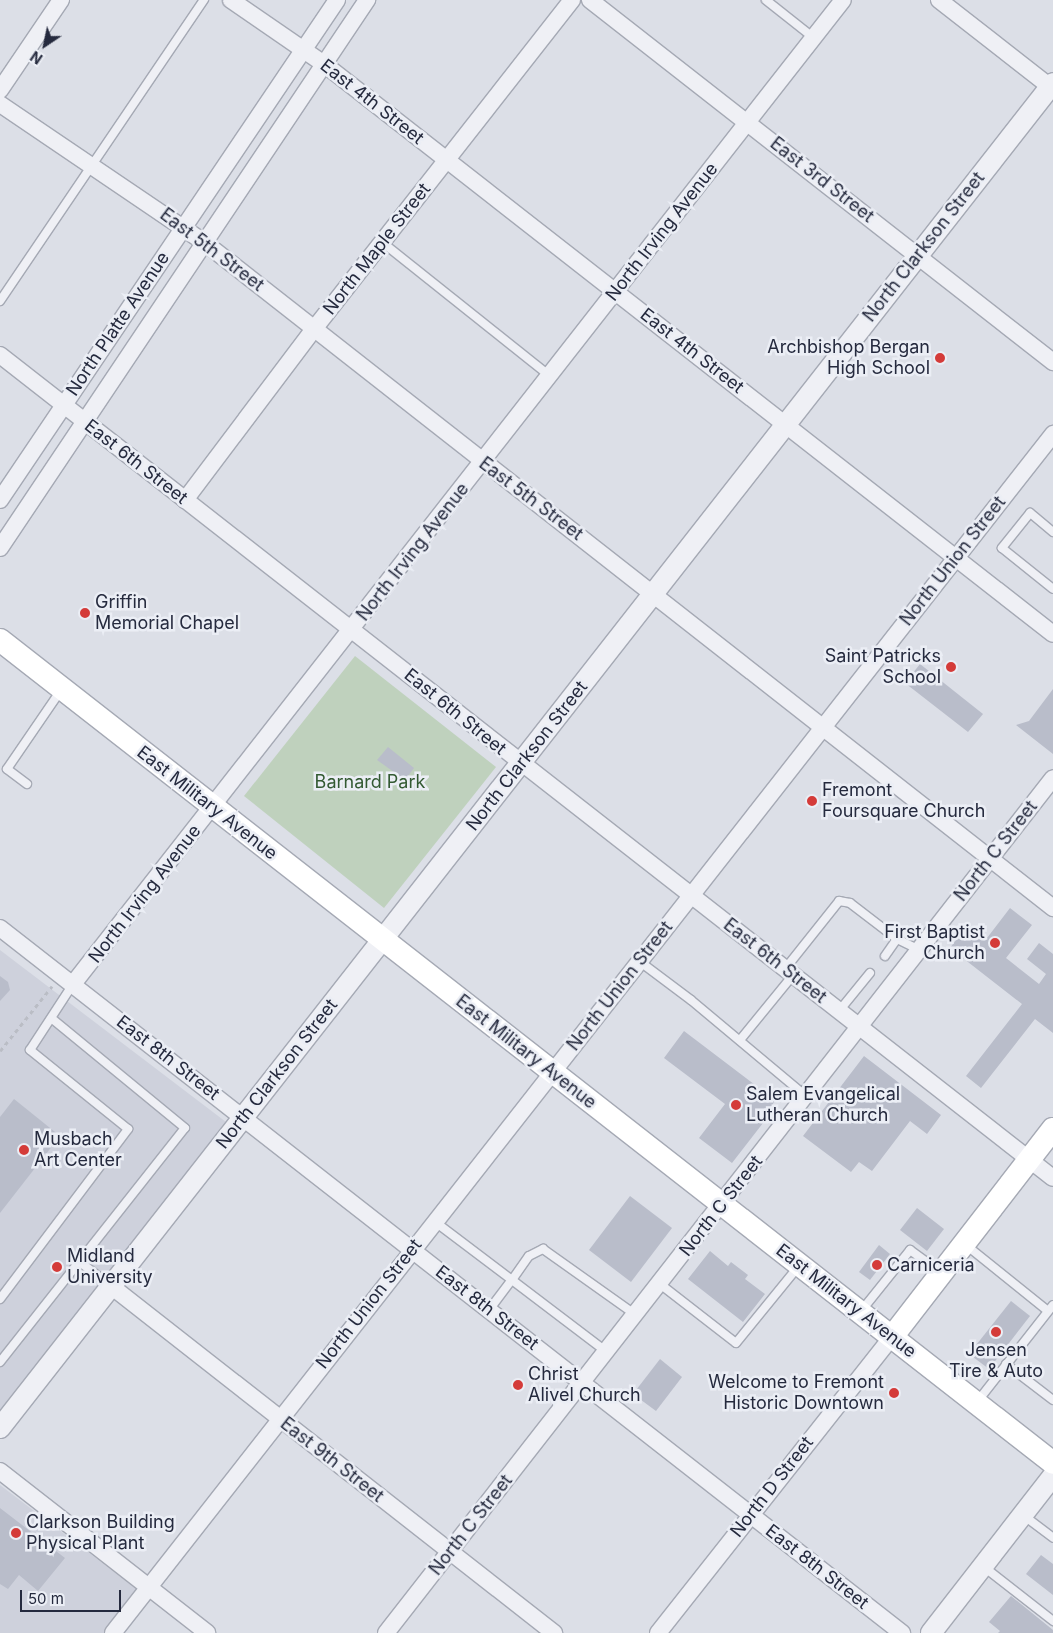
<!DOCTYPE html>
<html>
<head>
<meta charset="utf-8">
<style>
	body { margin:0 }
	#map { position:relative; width:1053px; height:1633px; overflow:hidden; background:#dcdfe7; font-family:Inter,sans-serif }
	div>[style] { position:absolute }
	.built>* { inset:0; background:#ced1dc }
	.green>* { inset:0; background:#bfd1bd }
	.building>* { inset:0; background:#b9bdca }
	.path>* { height:2.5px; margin-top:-1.25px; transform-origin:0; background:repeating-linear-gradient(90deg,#babdc5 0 4px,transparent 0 8px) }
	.roads { filter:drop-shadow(1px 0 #a5a9b4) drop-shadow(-1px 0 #a5a9b4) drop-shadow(0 1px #a5a9b4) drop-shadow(0 -1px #a5a9b4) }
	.service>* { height:8px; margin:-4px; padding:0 4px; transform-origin:4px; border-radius:4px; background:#eff0f5 }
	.minor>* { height:16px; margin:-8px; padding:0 8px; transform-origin:8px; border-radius:8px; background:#eff0f5 }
	.tertiary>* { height:20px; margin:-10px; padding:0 10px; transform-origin:10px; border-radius:10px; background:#eff0f5 }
	.secondary>* { height:22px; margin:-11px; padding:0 11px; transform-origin:11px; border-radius:11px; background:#fff }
	.dots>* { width:14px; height:14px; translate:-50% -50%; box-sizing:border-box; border:2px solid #ebeef5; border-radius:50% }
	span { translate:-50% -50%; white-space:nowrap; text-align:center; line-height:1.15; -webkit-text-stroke:5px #ebeef5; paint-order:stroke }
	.street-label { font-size:18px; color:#252a3e }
	.poi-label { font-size:18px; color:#252a3e }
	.right { translate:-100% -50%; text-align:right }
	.left { translate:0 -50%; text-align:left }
	.park-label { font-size:18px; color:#335a32 }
	.north { position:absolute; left:20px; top:20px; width:50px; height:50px; -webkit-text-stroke:4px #ebeef5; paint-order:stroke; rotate:214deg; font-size:14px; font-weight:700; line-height:20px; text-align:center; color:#252a3e }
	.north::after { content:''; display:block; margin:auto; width:18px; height:22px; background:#252a3e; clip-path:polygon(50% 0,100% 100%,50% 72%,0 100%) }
	.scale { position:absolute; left:20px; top:1590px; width:101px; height:22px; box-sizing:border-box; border:2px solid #252a3e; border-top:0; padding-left:6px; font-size:15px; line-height:18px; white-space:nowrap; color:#252a3e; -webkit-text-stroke:4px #ebeef5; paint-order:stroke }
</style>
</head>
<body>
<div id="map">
	<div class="built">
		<i style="clip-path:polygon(0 950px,226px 1122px,0 1413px)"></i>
		<i style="clip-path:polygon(0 1485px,138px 1590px,104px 1633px,0 1633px)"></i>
	</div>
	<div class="green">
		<i style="clip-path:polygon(355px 656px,496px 767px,384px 908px,244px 796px)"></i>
	</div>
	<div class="building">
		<i style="clip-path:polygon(920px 664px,983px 714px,968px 732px,905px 683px)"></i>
		<i style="clip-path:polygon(1053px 689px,1053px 754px,1016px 725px,1029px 721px)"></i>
		<i style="clip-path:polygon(388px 747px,414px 768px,405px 780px,377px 760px)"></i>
		<i style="clip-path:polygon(1010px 908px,1032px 925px,1006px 958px,1039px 984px,1046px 974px,1027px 959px,1039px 943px,1053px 954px,1053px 1033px,1035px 1019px,981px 1088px,966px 1076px,1022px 1004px,950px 948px,968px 924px,987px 938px)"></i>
		<i style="clip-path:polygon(0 976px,8px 982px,10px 990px,0 1001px)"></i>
		<i style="clip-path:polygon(684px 1031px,775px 1100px,763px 1123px,732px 1163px,699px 1138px,725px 1104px,664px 1058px)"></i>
		<i style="clip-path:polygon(864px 1056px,941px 1115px,927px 1134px,910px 1121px,872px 1171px,859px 1162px,851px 1172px,803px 1136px)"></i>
		<i style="clip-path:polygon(14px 1099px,60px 1136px,0 1213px,0 1117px)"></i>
		<i style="clip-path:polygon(630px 1196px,672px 1228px,631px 1282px,589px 1250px)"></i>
		<i style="clip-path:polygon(917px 1208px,944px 1229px,927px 1251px,900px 1230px)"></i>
		<i style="clip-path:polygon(879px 1245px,890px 1254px,870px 1280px,859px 1272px)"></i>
		<i style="clip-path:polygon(710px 1251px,728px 1266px,731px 1262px,748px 1275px,745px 1279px,765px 1294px,743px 1322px,688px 1279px)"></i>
		<i style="clip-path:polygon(1011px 1301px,1030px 1316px,989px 1369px,969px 1354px)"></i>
		<i style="clip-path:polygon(660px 1359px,682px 1377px,656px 1411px,633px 1394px)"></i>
		<i style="clip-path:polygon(0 1508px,65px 1558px,38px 1591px,19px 1575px,8px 1589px,0 1584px)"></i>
		<i style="clip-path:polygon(1041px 1555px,1053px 1564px,1053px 1595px,1026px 1574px)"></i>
		<i style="clip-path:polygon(1011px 1596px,1053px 1630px,1053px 1633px,998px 1633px,1000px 1631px,989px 1622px)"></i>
	</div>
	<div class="path">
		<i style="left:0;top:1051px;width:83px;rotate:-51.3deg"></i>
	</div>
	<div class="roads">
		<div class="service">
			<i style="left:766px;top:0;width:61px;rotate:38.4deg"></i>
			<i style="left:382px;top:242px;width:215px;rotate:38.6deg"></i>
			<i style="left:0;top:301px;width:364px;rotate:-55.9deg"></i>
			<i style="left:1053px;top:532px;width:30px;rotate:-140deg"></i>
			<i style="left:1030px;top:513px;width:45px;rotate:128.7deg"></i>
			<i style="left:1002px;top:548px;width:65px;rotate:38.8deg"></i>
			<i style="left:27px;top:784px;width:25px;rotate:-143deg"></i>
			<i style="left:7px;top:769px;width:96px;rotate:-55.6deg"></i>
			<i style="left:885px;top:956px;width:21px;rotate:-55deg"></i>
			<i style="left:639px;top:961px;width:65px;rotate:36.9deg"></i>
			<i style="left:691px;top:1000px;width:150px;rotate:39.9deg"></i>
			<i style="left:785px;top:969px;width:87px;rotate:-51.5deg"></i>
			<i style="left:839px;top:901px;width:11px;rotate:10deg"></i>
			<i style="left:850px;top:903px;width:59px;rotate:37.5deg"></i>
			<i style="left:897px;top:939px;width:25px;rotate:26deg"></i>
			<i style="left:839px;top:1011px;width:49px;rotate:-50.8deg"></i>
			<i style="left:740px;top:1040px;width:84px;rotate:-50.8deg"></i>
			<i style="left:434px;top:1221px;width:98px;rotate:37.1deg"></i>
			<i style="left:512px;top:1280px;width:29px;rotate:-55deg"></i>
			<i style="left:529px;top:1256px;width:16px;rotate:-27deg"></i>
			<i style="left:543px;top:1249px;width:114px;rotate:35.4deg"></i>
			<i style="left:966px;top:1245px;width:105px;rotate:38.8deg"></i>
			<i style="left:80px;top:1262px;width:39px;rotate:38deg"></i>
			<i style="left:660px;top:1284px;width:96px;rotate:37.8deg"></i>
			<i style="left:736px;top:1343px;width:98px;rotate:-50.8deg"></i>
			<i style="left:0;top:1299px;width:213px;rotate:-53deg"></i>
			<i style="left:128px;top:1129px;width:126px;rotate:-141.1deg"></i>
			<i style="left:30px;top:1050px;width:79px;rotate:-56.9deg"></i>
			<i style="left:489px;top:1310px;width:38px;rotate:-53deg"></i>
			<i style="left:512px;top:1280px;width:119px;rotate:37.2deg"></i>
			<i style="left:862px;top:1310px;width:77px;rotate:-51.3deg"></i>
			<i style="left:910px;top:1250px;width:37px;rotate:36deg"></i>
			<i style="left:0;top:1362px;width:298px;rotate:-51.7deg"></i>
			<i style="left:185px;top:1128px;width:173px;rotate:-140.6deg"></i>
			<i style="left:1006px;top:1364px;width:59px;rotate:37.5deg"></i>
			<i style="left:977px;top:1402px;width:123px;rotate:-51.9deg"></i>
			<i style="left:1023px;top:1515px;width:38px;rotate:37deg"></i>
			<i style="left:984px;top:1567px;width:88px;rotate:38deg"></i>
		</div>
		<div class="minor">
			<i style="left:231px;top:0;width:113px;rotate:34.5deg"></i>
			<i style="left:324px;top:64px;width:925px;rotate:38.02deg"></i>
			<i style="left:590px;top:0;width:588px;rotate:38.02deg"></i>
			<i style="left:939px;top:0;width:145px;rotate:38deg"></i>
			<i style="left:0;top:90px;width:109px;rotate:-55.9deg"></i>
			<i style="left:0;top:104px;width:248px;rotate:34.1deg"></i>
			<i style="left:205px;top:243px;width:1078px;rotate:38.1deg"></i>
			<i style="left:0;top:355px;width:1336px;rotate:38.01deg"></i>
			<i style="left:0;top:500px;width:603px;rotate:-56.02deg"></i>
			<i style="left:185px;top:500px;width:214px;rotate:-53deg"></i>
			<i style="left:314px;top:329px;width:418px;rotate:-51.9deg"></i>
			<i style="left:0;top:548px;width:660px;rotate:-56.19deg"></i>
			<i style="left:0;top:928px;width:1145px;rotate:38.01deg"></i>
			<i style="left:73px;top:984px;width:1249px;rotate:-51.96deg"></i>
			<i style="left:111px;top:1286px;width:563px;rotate:38.07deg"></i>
			<i style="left:0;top:1471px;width:263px;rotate:38deg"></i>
			<i style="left:113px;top:1633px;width:1524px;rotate:-51.9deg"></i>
			<i style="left:386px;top:1633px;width:1084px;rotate:-52.04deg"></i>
			<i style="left:658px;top:1633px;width:377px;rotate:-51.7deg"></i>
		</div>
		<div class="tertiary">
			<i style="left:0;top:1428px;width:1708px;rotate:-51.94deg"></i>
			<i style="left:931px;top:1633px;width:199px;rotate:-52.2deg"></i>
		</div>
		<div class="secondary">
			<i style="left:0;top:640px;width:1336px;rotate:38.01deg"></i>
			<i style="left:892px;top:1337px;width:263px;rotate:-52.3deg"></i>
		</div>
	</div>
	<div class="dots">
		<i style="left:940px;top:358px;background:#d43b39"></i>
		<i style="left:85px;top:613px;background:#d43b39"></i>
		<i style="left:951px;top:667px;background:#d43b39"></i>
		<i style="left:812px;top:801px;background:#d43b39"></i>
		<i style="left:995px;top:943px;background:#d43b39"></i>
		<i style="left:736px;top:1105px;background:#d43b39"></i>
		<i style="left:24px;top:1150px;background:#d43b39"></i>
		<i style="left:877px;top:1265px;background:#d43b39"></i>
		<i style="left:57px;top:1267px;background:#d43b39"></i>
		<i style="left:996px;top:1332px;background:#d43b39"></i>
		<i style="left:518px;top:1385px;background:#d43b39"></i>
		<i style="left:894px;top:1393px;background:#d43b39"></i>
		<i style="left:16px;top:1533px;background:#d43b39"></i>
	</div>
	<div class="street-label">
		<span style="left:372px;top:102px;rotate:38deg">East 4th Street</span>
		<span style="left:822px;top:180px;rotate:38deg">East 3rd Street</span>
		<span style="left:662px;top:232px;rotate:-52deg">North Irving Avenue</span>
		<span style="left:924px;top:247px;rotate:-52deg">North Clarkson Street</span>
		<span style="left:377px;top:249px;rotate:-52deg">North Maple Street</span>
		<span style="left:212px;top:250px;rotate:37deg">East 5th Street</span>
		<span style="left:118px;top:324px;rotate:-56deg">North Platte Avenue</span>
		<span style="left:692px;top:351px;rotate:38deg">East 4th Street</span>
		<span style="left:136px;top:462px;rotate:38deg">East 6th Street</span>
		<span style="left:531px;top:499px;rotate:37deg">East 5th Street</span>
		<span style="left:413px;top:552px;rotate:-52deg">North Irving Avenue</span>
		<span style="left:953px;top:561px;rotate:-52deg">North Union Street</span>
		<span style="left:455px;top:712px;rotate:39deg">East 6th Street</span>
		<span style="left:527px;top:756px;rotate:-52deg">North Clarkson Street</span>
		<span style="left:207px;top:803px;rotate:38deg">East Military Avenue</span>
		<span style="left:996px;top:851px;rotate:-52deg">North C Street</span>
		<span style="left:145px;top:894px;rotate:-52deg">North Irving Avenue</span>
		<span style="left:775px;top:961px;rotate:38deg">East 6th Street</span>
		<span style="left:620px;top:986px;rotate:-52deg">North Union Street</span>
		<span style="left:526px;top:1052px;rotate:38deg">East Military Avenue</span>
		<span style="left:168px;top:1058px;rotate:38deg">East 8th Street</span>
		<span style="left:277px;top:1074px;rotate:-52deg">North Clarkson Street</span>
		<span style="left:721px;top:1206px;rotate:-52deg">North C Street</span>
		<span style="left:846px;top:1301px;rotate:38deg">East Military Avenue</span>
		<span style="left:369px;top:1304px;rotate:-52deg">North Union Street</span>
		<span style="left:487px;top:1308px;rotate:38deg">East 8th Street</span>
		<span style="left:332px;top:1460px;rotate:38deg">East 9th Street</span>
		<span style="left:772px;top:1487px;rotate:-52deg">North D Street</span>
		<span style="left:471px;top:1525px;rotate:-52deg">North C Street</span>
		<span style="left:817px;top:1567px;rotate:38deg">East 8th Street</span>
	</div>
	<div class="poi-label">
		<span class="right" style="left:930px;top:358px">Archbishop Bergan<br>High School</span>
		<span class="left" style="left:95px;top:613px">Griffin<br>Memorial Chapel</span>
		<span class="right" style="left:941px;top:667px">Saint Patricks<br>School</span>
		<span class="left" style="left:822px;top:801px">Fremont<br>Foursquare Church</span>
		<span class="right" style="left:985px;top:943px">First Baptist<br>Church</span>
		<span class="left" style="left:746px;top:1105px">Salem Evangelical<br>Lutheran Church</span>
		<span class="left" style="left:34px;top:1150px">Musbach<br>Art Center</span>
		<span class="left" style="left:67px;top:1267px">Midland<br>University</span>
		<span class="left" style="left:887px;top:1265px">Carniceria</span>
		<span style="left:996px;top:1361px">Jensen<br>Tire &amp; Auto</span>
		<span class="left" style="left:528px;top:1385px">Christ<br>Alivel Church</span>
		<span class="right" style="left:884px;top:1393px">Welcome to Fremont<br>Historic Downtown</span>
		<span class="left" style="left:26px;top:1533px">Clarkson Building<br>Physical Plant</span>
	</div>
	<div class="park-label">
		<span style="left:370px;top:782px">Barnard Park</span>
	</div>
	<div class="north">N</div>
	<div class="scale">50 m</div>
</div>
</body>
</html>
